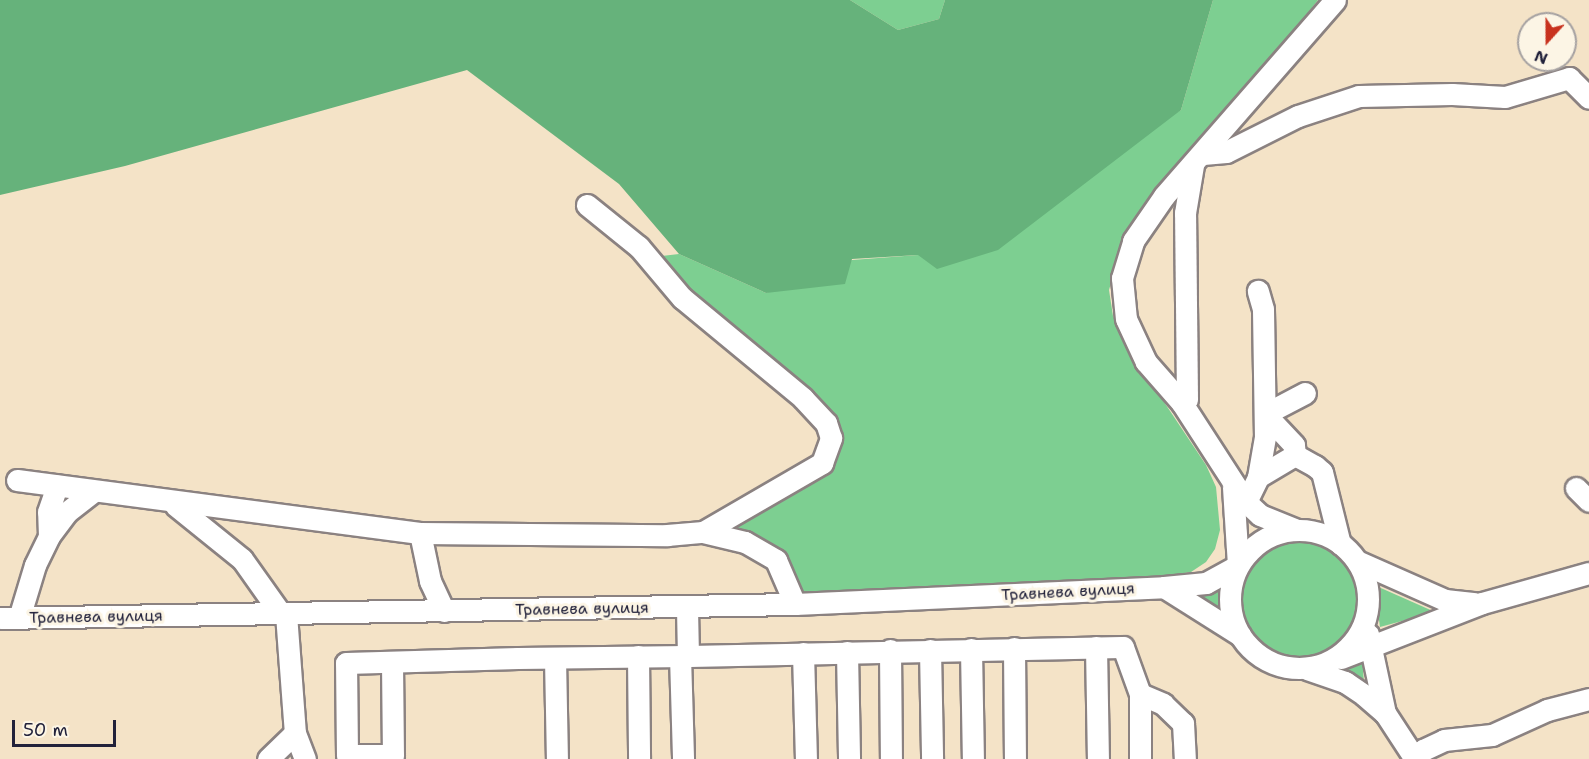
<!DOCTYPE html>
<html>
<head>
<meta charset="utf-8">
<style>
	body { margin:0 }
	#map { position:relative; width:1589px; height:759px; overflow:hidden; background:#f4e3c7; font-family:"Shantell Sans",sans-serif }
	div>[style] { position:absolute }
	.green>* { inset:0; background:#7dcf91 }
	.round { border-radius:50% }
	.forest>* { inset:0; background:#66b27b }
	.roads { filter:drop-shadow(2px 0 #8b8281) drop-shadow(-2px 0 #8b8281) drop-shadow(0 2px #8b8281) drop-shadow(0 -2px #8b8281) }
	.minor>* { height:21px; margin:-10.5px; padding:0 10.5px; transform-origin:10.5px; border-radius:10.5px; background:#fff }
	.minor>.ring { margin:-10.5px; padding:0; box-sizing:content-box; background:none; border:21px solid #fff; border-radius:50% }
	span { translate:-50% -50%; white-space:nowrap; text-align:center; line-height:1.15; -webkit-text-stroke:6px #fcf5e5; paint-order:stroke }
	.street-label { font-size:16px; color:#22223b }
	.north { position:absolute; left:1517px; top:12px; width:60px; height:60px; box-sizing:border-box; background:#fcf5e5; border:2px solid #a5a1a1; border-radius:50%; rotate:201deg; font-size:16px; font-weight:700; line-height:24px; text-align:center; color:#22223b }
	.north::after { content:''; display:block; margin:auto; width:21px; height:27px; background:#c8321e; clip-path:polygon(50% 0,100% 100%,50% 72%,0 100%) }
	.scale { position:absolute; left:12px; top:720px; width:104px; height:27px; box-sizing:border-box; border:3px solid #22223b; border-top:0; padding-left:8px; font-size:18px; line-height:21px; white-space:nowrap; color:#22223b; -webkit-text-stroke:4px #fcf5e5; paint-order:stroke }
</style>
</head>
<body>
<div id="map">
	<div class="green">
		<i style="clip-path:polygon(850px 0,945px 0,939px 19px,898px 30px)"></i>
		<i style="clip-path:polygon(1213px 0,1318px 0,1119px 255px,1109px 290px,1113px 316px,1128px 348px,1206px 465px,1216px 487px,1220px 530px,1215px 549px,1206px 562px,1191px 572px,1171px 575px,813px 600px,718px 525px,839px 443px,840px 432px,831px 416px,700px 306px,653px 257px,679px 254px,766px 293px,852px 260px,918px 255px,1181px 110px)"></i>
		<i class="round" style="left:1238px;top:539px;width:120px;height:120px"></i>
		<i style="clip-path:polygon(1220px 582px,1222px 610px,1194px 595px)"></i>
		<i style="clip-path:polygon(1374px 585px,1435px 612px,1380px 627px)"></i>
		<i style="clip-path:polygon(1362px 654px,1364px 684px,1332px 666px)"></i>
	</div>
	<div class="forest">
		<i style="clip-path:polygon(0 0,850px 0,898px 30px,939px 19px,945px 0,1213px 0,1181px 110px,998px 250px,937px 269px,918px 255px,852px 259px,845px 284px,766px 293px,679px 254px,619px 184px,467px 70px,125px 166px,0 195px)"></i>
	</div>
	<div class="roads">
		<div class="minor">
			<i style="left:1203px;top:154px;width:23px;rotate:-5deg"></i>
			<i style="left:1226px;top:152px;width:80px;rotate:-26.6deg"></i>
			<i style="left:1298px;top:116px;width:64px;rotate:-18.2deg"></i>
			<i style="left:1359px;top:96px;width:93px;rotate:-1.2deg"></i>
			<i style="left:1452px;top:94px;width:53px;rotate:3.2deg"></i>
			<i style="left:1505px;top:97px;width:67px;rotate:-16.5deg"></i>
			<i style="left:1569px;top:78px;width:28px;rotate:45deg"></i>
			<i style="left:1182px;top:403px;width:6px;rotate:-39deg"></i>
			<i style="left:1187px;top:399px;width:186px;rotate:-90.6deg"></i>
			<i style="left:1185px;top:213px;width:49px;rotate:-80.5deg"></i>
			<i style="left:1295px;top:455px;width:10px;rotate:-96deg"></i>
			<i style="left:1294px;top:445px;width:42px;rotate:-133.1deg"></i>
			<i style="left:1265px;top:414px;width:45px;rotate:-27.7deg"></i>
			<i style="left:1258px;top:477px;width:43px;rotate:-30.7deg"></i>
			<i style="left:1295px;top:455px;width:23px;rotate:29deg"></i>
			<i style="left:1315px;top:466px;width:9px;rotate:41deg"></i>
			<i style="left:1322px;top:472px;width:74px;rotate:76deg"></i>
			<i style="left:17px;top:480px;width:406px;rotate:7.5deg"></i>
			<i style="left:420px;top:533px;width:247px;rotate:0.5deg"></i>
			<i style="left:667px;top:535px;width:36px;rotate:-5deg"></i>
			<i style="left:703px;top:532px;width:138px;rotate:-30.1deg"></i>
			<i style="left:822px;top:463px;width:27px;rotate:-70deg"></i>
			<i style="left:831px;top:438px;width:16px;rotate:-108deg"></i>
			<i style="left:826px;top:423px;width:34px;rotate:-133deg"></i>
			<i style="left:803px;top:398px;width:157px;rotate:-140.4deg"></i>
			<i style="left:682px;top:298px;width:67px;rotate:-130.1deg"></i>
			<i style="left:639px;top:247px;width:67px;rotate:-141.1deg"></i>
			<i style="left:1576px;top:488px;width:18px;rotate:45deg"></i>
			<i style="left:1246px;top:502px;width:28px;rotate:-64deg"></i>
			<i style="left:1258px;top:477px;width:41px;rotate:-80.1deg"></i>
			<i style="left:1265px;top:437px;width:128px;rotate:-90.9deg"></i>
			<i style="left:1263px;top:309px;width:19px;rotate:-106deg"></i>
			<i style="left:175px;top:505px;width:86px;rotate:38.9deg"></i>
			<i style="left:242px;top:559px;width:67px;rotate:54.7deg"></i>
			<i style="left:1297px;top:530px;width:40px;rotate:-158deg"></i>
			<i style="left:1260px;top:515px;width:19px;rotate:-137deg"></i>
			<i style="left:1246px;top:502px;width:118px;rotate:-122.9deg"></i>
			<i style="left:1182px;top:403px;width:55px;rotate:-131.3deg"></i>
			<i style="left:1146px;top:362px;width:47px;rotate:-114.9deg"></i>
			<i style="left:1126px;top:319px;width:41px;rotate:-95.6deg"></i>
			<i style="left:1122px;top:278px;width:39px;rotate:-73deg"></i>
			<i style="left:1133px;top:241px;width:55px;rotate:-55.4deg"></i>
			<i style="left:1164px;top:196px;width:260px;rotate:-48.9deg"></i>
			<i class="ring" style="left:1230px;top:530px;width:117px;height:117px"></i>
			<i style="left:703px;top:532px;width:43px;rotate:13.4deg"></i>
			<i style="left:745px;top:542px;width:36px;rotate:30deg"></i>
			<i style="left:776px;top:560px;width:48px;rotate:66.6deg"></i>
			<i style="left:420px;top:533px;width:49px;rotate:78.2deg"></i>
			<i style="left:430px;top:581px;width:33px;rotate:65deg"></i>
			<i style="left:49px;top:536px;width:24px;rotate:-92deg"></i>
			<i style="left:48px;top:512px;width:28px;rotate:-71deg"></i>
			<i style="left:1357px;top:561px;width:96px;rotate:23.9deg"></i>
			<i style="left:1445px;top:600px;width:30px;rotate:6deg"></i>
			<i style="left:1164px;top:587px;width:90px;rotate:32.3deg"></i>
			<i style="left:286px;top:614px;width:119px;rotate:85.7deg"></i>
			<i style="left:295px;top:733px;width:28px;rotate:69deg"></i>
			<i style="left:0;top:618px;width:795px;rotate:-1.01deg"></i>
			<i style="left:795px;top:604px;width:369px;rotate:-2.6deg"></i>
			<i style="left:1164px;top:587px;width:42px;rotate:-5.4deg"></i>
			<i style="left:1206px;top:583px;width:37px;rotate:-29deg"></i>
			<i style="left:1238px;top:565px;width:78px;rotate:-93.7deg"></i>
			<i style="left:19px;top:618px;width:55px;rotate:-73.2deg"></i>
			<i style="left:35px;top:565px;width:32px;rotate:-64deg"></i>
			<i style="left:49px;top:536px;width:30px;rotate:-53deg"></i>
			<i style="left:67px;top:512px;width:33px;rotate:-38deg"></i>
			<i style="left:1368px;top:634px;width:81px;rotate:77.9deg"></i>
			<i style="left:1096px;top:647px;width:112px;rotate:89deg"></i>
			<i style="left:1014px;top:648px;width:111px;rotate:89.5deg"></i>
			<i style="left:971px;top:649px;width:110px;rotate:89deg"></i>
			<i style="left:890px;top:650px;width:109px;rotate:89.5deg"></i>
			<i style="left:930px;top:650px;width:109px;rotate:88.9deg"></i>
			<i style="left:847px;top:652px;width:107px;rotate:88.9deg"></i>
			<i style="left:803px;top:653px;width:106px;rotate:88.4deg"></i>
			<i style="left:638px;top:656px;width:103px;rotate:89.4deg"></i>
			<i style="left:680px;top:656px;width:103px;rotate:88.3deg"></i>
			<i style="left:688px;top:656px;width:435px;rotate:-1.2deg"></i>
			<i style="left:1123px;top:647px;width:50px;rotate:70.1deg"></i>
			<i style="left:1140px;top:694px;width:65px;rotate:90deg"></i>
			<i style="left:555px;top:658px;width:101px;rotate:88.9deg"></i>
			<i style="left:1341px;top:658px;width:151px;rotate:-21.3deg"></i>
			<i style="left:1482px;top:603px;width:111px;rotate:-15.7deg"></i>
			<i style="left:392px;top:662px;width:93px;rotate:89.4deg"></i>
			<i style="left:393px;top:755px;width:46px;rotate:180deg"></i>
			<i style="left:347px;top:755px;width:92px;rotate:-90.6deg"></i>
			<i style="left:346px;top:663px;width:172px;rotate:-1.7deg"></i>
			<i style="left:518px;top:658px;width:170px;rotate:-0.7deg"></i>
			<i style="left:688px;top:656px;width:49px;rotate:-91.2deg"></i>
			<i style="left:1307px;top:669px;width:40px;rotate:18.9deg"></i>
			<i style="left:1345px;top:682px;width:23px;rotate:34deg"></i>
			<i style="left:1364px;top:695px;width:28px;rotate:41deg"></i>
			<i style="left:1385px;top:713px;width:55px;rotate:56.9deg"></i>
			<i style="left:1140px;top:694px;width:25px;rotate:23deg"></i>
			<i style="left:1163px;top:704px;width:28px;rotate:44deg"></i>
			<i style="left:1183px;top:723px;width:36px;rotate:87deg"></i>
			<i style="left:268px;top:759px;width:37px;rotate:-44deg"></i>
			<i style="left:1414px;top:759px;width:13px;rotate:-45deg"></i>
			<i style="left:1423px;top:750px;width:23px;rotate:-25deg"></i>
			<i style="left:1444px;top:740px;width:48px;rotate:-5.9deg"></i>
			<i style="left:1492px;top:735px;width:60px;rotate:-24.4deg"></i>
			<i style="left:1547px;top:710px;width:43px;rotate:-14.7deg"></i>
		</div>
	</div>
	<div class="street-label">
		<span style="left:1068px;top:592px;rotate:-3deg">Травнева вулиця</span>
		<span style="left:582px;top:609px;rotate:-1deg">Травнева вулиця</span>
		<span style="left:96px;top:617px;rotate:-1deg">Травнева вулиця</span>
	</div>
	<div class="north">N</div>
	<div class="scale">50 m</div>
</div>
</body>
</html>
